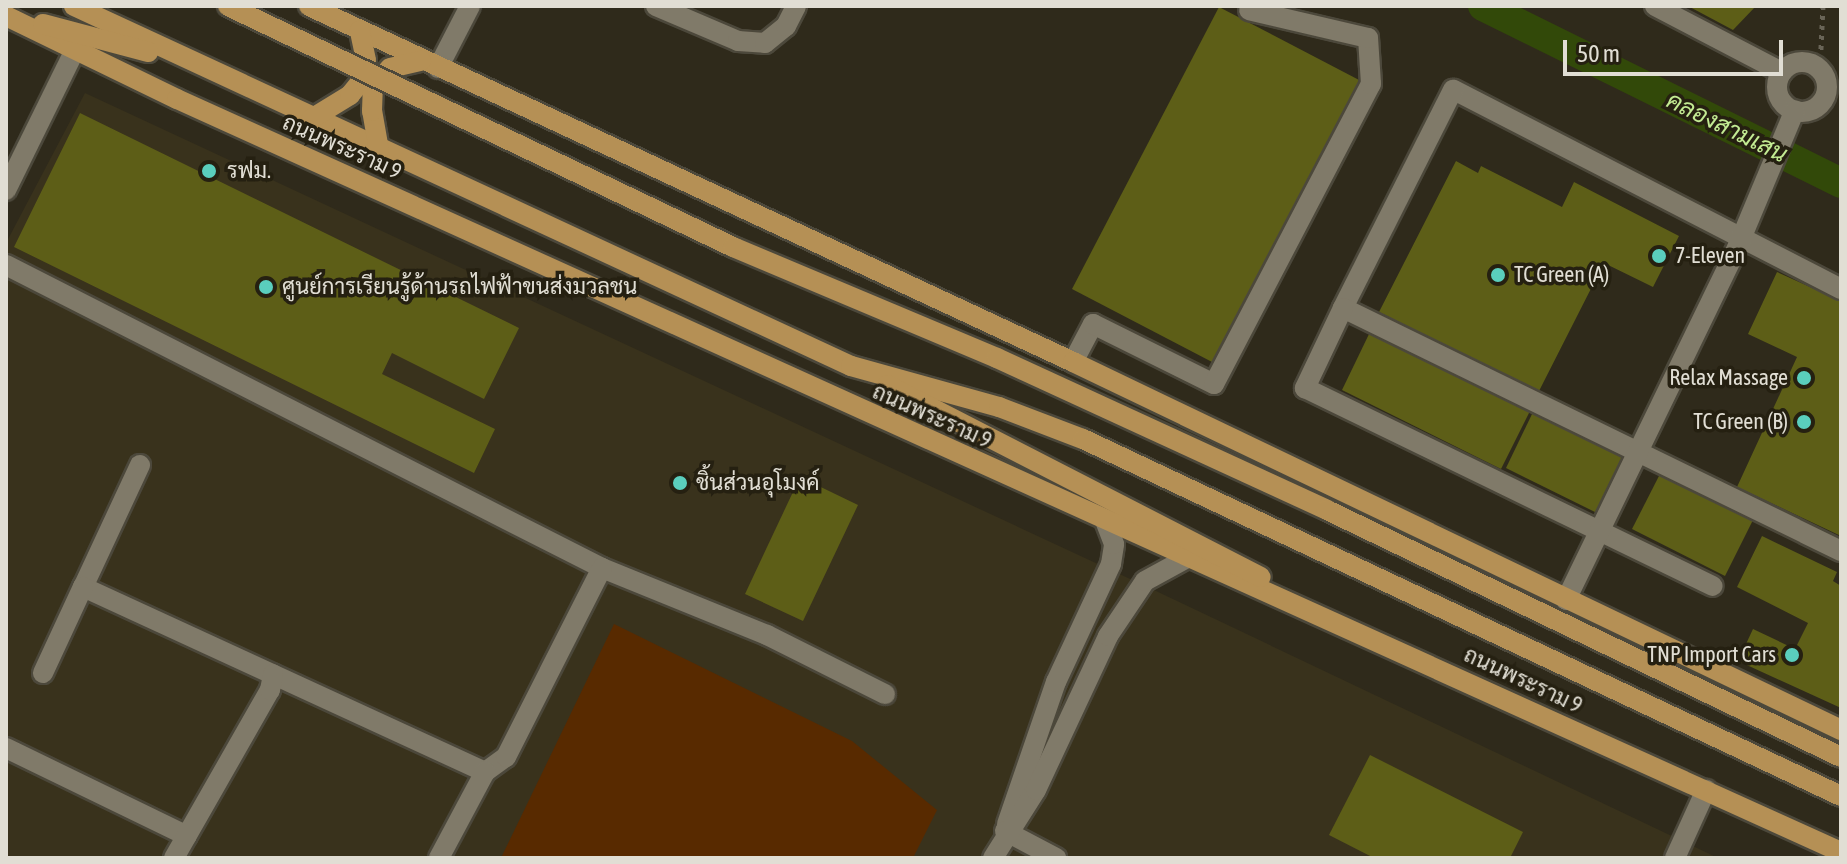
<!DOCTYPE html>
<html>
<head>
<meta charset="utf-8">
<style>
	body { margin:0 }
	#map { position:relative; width:1847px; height:864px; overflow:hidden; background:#2f2a1b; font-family:"Asap Condensed",Sarabun,sans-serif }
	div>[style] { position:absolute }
	.built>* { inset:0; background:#39321c }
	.green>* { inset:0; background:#582a00 }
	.canal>* { height:30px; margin:-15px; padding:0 15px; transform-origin:15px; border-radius:15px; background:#324909 }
	.building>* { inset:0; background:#5d5e17 }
	.path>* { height:5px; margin-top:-2.5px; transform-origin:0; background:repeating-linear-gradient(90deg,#696457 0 4px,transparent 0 10px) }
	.roads { filter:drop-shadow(2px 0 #4c483b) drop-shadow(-2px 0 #4c483b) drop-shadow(0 2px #4c483b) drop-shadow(0 -2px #4c483b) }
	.minor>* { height:20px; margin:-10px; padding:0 10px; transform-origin:10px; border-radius:10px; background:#807a69 }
	.minor>.ring { margin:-10px; padding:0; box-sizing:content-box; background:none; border:20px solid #807a69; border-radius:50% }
	.major>* { height:20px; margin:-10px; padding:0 10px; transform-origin:10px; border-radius:10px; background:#b59055 }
	.bridges { filter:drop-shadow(2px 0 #4c483b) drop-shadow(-2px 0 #4c483b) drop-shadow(0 2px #4c483b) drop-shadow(0 -2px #4c483b) }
	.major-bridge>* { height:20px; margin:-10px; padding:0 10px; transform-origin:10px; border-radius:10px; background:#b59055 }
	.dots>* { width:22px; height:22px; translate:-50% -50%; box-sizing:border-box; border:4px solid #252011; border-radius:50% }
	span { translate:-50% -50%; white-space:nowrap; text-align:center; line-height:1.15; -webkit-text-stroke:7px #252011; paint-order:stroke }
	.street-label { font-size:22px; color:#e1ded4 }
	.poi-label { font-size:22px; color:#e1ded4 }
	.left { translate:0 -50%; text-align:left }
	.right { translate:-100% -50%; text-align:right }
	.water-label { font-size:24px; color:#c3eb93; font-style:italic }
	.frame { position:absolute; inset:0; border:8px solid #e1ded4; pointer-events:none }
	.scale { position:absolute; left:1563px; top:40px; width:220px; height:36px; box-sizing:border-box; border:4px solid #e1ded4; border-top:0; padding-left:10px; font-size:24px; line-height:28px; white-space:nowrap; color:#e1ded4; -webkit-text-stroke:6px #252011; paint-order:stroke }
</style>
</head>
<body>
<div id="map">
	<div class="built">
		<i style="clip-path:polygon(85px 93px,1156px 591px,1718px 858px,6px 858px,6px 243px)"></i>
	</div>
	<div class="green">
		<i style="clip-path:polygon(614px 624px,852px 741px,937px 810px,913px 858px,501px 858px)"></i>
	</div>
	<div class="canal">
		<i style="left:1483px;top:6px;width:399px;rotate:26.3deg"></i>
	</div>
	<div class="building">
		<i style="clip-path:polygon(1688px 6px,1756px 6px,1733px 30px)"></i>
		<i style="clip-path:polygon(1219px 7px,1361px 81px,1214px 363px,1072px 289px)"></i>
		<i style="clip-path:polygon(80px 113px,519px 328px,484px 399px,392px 353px,382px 374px,495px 429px,474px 473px,14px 247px)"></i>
		<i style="clip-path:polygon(1456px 161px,1478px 173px,1481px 166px,1562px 207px,1574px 182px,1679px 236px,1653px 287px,1604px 263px,1538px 393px,1379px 312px)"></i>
		<i style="clip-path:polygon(1777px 272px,1841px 301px,1841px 536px,1737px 487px,1797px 357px,1748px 334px)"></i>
		<i style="clip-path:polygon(1370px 332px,1530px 411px,1501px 469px,1342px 390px)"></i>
		<i style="clip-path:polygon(1533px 412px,1627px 458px,1599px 514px,1506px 468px)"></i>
		<i style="clip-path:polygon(1661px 472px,1753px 520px,1725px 576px,1632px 529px)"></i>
		<i style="clip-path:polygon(800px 477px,858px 505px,803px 621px,745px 594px)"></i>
		<i style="clip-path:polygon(1762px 536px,1837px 572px,1833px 581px,1841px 586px,1841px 708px,1738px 661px,1753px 629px,1795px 649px,1808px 623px,1737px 587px)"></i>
		<i style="clip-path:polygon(1370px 755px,1523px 832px,1510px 858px,1374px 858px,1329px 835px)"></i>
	</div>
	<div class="path">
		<i style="left:1820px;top:69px;width:63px;rotate:-87.3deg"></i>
	</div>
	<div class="roads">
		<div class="minor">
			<i style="left:656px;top:6px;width:89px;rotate:23.1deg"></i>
			<i style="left:738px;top:41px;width:27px;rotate:4deg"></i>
			<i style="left:765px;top:43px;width:27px;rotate:-39deg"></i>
			<i style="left:786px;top:26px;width:22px;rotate:-63deg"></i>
			<i style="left:1655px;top:6px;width:143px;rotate:27.5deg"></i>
			<i class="ring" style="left:1777px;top:62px;width:30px;height:30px"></i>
			<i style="left:438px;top:68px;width:70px;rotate:-62.7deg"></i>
			<i style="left:6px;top:190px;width:156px;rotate:-63.8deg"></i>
			<i style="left:6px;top:265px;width:669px;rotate:26.95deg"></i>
			<i style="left:602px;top:568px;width:178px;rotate:22.1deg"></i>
			<i style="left:767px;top:635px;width:132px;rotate:26.6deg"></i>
			<i style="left:1841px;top:289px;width:436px;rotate:-152.8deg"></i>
			<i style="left:1453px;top:90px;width:244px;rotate:116.8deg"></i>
			<i style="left:1343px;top:308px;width:554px;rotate:26.01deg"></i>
			<i style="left:1343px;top:308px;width:89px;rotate:115.4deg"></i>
			<i style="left:1305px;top:388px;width:453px;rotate:25.9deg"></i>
			<i style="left:1073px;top:362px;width:43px;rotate:-62.2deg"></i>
			<i style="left:1093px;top:324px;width:135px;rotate:26.4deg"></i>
			<i style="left:1214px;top:384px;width:339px;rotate:-62.4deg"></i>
			<i style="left:1371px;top:84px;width:46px;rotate:-93.7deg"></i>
			<i style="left:1368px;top:38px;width:122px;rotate:-166.8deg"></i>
			<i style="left:140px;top:465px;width:135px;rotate:115deg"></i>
			<i style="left:83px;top:587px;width:443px;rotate:24.7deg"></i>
			<i style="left:485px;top:772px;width:26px;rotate:-36deg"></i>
			<i style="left:506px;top:757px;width:212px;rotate:-63.1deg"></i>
			<i style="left:1566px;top:600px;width:394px;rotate:-64.1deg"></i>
			<i style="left:1738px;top:246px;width:147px;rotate:-67.3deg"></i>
			<i style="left:43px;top:673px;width:95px;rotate:-65.1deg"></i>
			<i style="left:6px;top:748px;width:201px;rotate:25.9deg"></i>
			<i style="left:1007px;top:824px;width:150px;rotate:-71deg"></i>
			<i style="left:1056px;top:682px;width:130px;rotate:-65deg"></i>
			<i style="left:1111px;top:564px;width:20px;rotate:-81deg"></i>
			<i style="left:1114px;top:544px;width:25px;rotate:-111deg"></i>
			<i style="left:1005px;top:831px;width:58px;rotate:27.9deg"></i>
			<i style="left:174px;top:858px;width:193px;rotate:-60.3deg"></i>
			<i style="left:270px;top:690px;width:16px;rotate:-79deg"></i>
			<i style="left:439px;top:858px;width:98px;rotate:-61.9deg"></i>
			<i style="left:993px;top:858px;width:80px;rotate:-57.7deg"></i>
			<i style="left:1036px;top:790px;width:170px;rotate:-64.9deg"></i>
			<i style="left:1108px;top:636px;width:66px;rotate:-56.1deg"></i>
			<i style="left:1145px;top:581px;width:48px;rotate:-28.7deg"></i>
			<i style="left:1675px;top:858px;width:75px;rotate:-65.5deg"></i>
		</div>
		<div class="major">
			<i style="left:74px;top:6px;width:856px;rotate:24.86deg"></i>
			<i style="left:851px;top:366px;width:154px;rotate:15.5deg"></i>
			<i style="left:999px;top:407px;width:90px;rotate:20.9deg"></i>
			<i style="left:1083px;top:439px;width:838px;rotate:25.22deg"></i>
			<i style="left:309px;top:6px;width:843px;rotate:24.98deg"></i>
			<i style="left:1073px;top:362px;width:852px;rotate:25.6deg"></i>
			<i style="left:6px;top:16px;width:190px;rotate:25.9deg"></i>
			<i style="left:177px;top:99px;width:1826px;rotate:24.35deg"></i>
			<i style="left:43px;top:24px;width:109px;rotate:14.9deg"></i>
			<i style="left:311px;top:119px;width:46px;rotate:-31.6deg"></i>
			<i style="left:350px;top:95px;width:19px;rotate:-51deg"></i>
			<i style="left:362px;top:80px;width:20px;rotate:-79deg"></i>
			<i style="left:366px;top:60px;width:30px;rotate:-102deg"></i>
			<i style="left:379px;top:150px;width:40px;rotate:-100deg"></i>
			<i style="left:372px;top:111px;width:24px;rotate:-88deg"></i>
			<i style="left:373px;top:87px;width:25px;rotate:-48deg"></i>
			<i style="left:390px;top:68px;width:32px;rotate:-13deg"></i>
			<i style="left:887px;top:385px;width:420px;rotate:27.2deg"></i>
		</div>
	</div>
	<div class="bridges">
		<div class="major-bridge">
			<i style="left:228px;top:6px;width:560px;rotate:25.51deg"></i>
			<i style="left:733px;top:247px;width:286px;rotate:22.8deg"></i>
			<i style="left:997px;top:358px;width:363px;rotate:24.7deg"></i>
			<i style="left:1327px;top:510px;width:570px;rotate:25.67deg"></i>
		</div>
	</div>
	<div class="dots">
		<i style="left:209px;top:171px;background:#5acebd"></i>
		<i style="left:1659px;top:256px;background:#5acebd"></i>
		<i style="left:1498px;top:275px;background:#5acebd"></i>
		<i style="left:266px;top:287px;background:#5acebd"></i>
		<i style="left:1804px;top:378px;background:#5acebd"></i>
		<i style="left:1804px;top:422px;background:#5acebd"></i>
		<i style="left:680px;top:483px;background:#5acebd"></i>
		<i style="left:1792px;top:655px;background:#5acebd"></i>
	</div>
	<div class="street-label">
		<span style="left:342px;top:147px;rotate:24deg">ถนนพระราม 9</span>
		<span style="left:932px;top:416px;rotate:24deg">ถนนพระราม 9</span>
		<span style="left:1523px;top:680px;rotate:25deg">ถนนพระราม 9</span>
	</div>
	<div class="poi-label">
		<span class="left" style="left:227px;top:171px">รฟม.</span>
		<span class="left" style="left:1675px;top:256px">7-Eleven</span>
		<span class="left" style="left:1514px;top:275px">TC Green (A)</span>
		<span class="left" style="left:282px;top:287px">ศูนย์การเรียนรู้ด้านรถไฟฟ้าขนส่งมวลชน</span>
		<span class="right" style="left:1788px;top:378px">Relax Massage</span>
		<span class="right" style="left:1788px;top:422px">TC Green (B)</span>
		<span class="left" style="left:696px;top:483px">ชิ้นส่วนอุโมงค์</span>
		<span class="right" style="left:1776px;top:655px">TNP Import Cars</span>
	</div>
	<div class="water-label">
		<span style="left:1727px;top:127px;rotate:26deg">คลองสามเสน</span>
	</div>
	<div class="frame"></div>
	<div class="scale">50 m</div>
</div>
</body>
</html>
